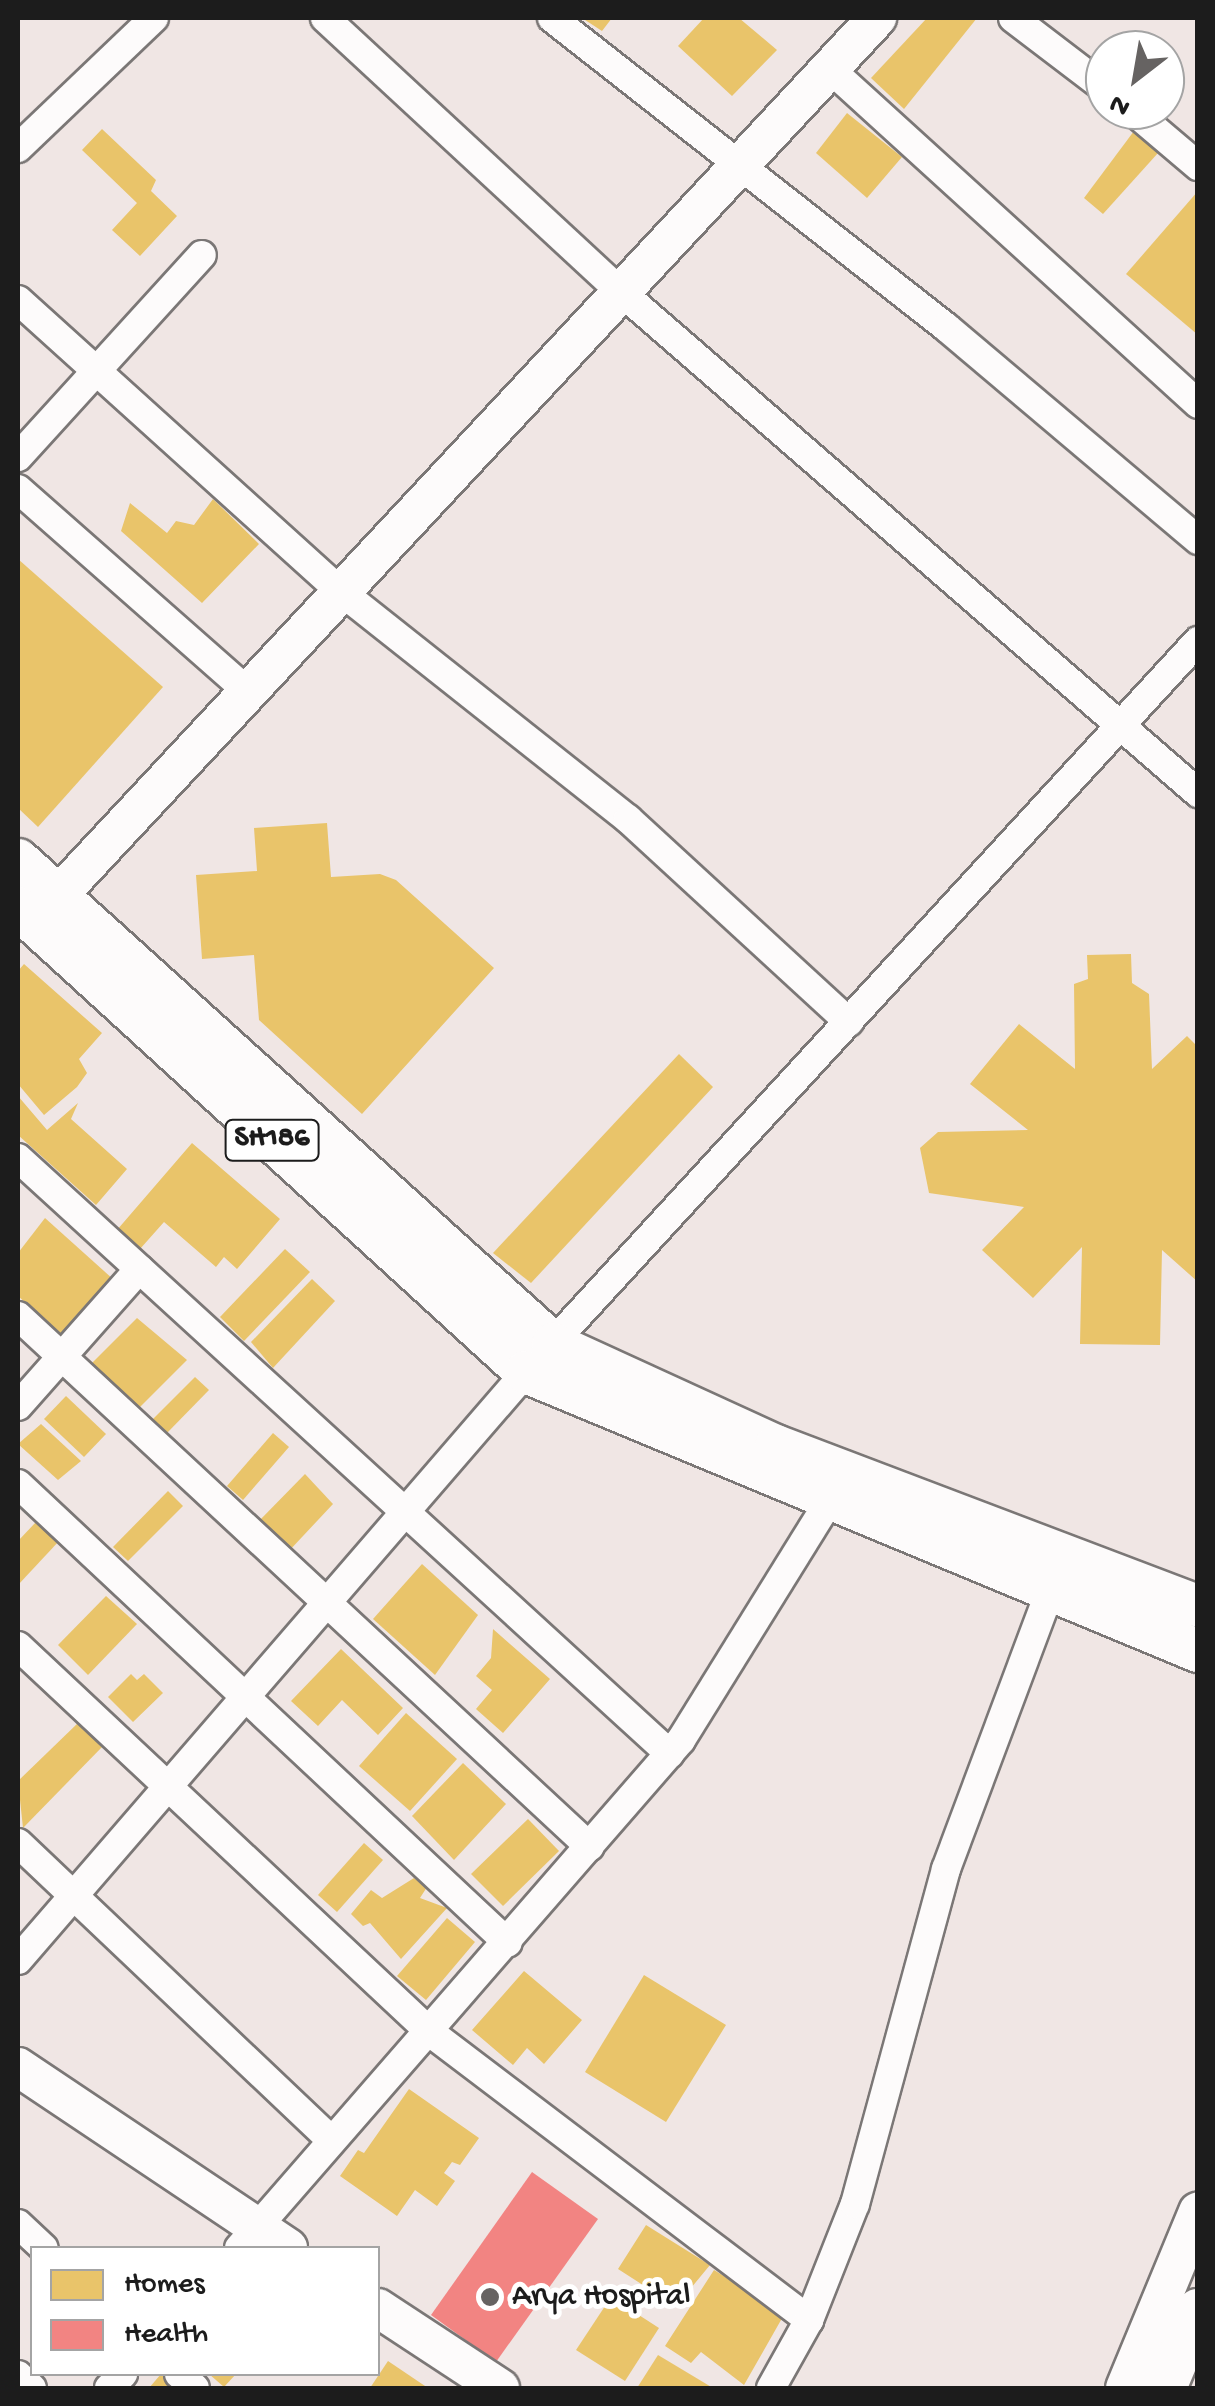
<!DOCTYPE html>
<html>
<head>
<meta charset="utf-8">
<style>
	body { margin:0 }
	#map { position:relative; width:1215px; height:2406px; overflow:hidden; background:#f0e6e4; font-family:"Gochi Hand",sans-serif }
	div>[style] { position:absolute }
	.homes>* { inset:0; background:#e9c46a }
	.health>* { inset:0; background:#f28482 }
	.roads { filter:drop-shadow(2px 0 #7b7776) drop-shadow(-2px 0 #7b7776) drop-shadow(0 2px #7b7776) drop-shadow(0 -2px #7b7776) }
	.street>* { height:28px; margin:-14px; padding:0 14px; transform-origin:14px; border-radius:14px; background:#fdfbfb }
	.secondary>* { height:38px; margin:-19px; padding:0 19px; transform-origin:19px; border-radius:19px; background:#fdfbfb }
	.primary>* { height:42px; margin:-21px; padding:0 21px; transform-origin:21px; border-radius:21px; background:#fdfbfb }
	.dots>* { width:28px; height:28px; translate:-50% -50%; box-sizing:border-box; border:5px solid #fff; border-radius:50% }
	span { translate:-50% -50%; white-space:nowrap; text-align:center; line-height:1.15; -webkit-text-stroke:10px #fff; paint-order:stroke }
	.shield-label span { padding:2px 8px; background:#fff; border:2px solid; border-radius:8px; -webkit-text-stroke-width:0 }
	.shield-label { font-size:30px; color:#1c1c1c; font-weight:700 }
	.poi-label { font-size:32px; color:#1c1c1c }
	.left { translate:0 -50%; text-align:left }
	.frame { position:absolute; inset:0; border:20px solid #1c1c1c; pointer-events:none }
	.legend { position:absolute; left:30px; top:2246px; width:350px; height:130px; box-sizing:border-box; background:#fff; border:2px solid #a4a4a4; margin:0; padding:12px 18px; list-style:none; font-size:30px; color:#1c1c1c }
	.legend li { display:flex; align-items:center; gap:20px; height:50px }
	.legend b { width:50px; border:2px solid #a4a4a4 }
	.north { position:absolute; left:1085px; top:30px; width:100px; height:100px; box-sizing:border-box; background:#fff; border:2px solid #a4a4a4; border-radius:50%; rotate:211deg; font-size:28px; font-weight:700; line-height:40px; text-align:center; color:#1c1c1c }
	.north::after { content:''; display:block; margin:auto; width:35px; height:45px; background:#666362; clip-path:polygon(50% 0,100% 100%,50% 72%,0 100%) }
</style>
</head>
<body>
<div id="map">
	<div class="homes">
		<i style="clip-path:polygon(582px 18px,612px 18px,602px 31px)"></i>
		<i style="clip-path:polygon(704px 18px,739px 18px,777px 50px,732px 96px,678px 46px)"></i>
		<i style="clip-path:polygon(927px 18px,977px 18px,904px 109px,871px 78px)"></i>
		<i style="clip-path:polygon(847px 113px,902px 157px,867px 198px,816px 153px)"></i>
		<i style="clip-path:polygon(102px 129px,156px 180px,151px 191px,177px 216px,140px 256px,112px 230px,137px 203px,82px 150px)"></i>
		<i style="clip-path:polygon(1134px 131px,1158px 153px,1103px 214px,1084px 198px)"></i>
		<i style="clip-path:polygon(1198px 191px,1198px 335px,1126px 274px)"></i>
		<i style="clip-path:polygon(213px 499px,259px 544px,202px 603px,121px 531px,130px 503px,167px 533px,176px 521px,194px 525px)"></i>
		<i style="clip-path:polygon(18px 559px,163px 687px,38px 827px,18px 808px)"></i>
		<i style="clip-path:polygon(327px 823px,331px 877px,380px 874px,396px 880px,494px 968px,362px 1114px,259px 1020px,254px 955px,202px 959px,196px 875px,257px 871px,254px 828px)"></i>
		<i style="clip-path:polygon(1131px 954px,1132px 983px,1149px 994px,1152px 1069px,1187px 1036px,1198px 1047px,1198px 1282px,1162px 1250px,1160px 1345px,1080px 1344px,1082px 1247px,1033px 1298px,982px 1250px,1024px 1207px,929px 1193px,920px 1148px,938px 1132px,1028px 1130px,970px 1084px,1019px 1024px,1075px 1069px,1074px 984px,1088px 979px,1087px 955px)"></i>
		<i style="clip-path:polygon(24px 964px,102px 1033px,79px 1059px,87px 1073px,77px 1087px,44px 1115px,18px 1084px,18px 971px)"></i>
		<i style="clip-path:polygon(679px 1054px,713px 1087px,531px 1283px,493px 1253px)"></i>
		<i style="clip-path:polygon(18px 1096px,47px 1130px,78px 1103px,71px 1119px,127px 1169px,96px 1205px,18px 1135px)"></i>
		<i style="clip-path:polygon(192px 1143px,280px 1219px,237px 1269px,224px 1257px,216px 1267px,164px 1222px,140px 1249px,117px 1230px)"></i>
		<i style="clip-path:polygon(45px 1218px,114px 1280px,63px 1336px,18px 1296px,18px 1253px)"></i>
		<i style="clip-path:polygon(285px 1249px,310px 1272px,244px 1341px,220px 1317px)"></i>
		<i style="clip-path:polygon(312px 1279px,335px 1301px,273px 1368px,251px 1342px)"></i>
		<i style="clip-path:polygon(137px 1318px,187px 1360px,135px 1412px,88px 1367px)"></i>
		<i style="clip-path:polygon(195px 1377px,209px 1390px,167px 1433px,153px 1419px)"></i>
		<i style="clip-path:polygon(66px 1396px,106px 1434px,84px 1457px,44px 1419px)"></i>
		<i style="clip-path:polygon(41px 1424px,81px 1461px,58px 1480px,18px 1444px)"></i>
		<i style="clip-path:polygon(273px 1433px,289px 1447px,243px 1500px,227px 1486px)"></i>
		<i style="clip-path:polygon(305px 1474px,333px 1504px,288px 1552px,258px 1522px)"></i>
		<i style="clip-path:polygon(168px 1491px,183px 1506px,128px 1561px,113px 1547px)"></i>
		<i style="clip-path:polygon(36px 1522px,60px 1540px,18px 1585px,18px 1541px)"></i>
		<i style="clip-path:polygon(422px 1564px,478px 1615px,435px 1675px,373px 1619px)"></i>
		<i style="clip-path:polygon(106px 1596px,137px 1624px,88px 1675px,58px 1645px)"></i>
		<i style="clip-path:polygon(493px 1629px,550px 1679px,503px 1733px,476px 1709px,492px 1690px,476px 1676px,491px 1658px)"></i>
		<i style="clip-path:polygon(341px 1649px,403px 1708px,378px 1735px,342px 1700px,318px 1726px,291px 1701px)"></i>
		<i style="clip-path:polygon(131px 1674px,137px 1680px,144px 1674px,163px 1693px,133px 1722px,108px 1697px)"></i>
		<i style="clip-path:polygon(406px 1713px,457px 1759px,410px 1811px,359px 1766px)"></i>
		<i style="clip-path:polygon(79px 1722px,103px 1746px,23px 1828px,18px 1781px)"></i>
		<i style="clip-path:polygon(463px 1763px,506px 1804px,454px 1860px,412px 1816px)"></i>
		<i style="clip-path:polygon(528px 1819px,559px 1851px,503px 1906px,471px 1874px)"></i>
		<i style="clip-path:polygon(364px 1843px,383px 1860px,337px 1912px,318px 1895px)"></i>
		<i style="clip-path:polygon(414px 1878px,427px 1887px,420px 1898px,447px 1908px,401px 1959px,370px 1923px,363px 1926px,351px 1914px,371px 1890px,382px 1898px)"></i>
		<i style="clip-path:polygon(447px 1918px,475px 1942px,426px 2000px,397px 1976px)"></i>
		<i style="clip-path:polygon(524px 1971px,582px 2020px,544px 2064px,527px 2048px,513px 2065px,472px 2030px)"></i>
		<i style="clip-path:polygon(644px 1975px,726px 2025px,666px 2122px,585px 2072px)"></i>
		<i style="clip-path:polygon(409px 2089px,479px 2138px,460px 2165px,452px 2162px,444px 2173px,455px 2181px,437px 2206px,415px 2190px,397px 2216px,340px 2176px,358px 2150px,364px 2153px)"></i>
		<i style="clip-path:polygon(646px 2225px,710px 2265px,677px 2305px,649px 2288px,654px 2281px,646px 2287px,618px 2269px)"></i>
		<i style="clip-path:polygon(714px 2270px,785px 2313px,744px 2385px,701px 2352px,691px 2363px,665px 2346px)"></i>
		<i style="clip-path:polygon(611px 2297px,659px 2328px,625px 2381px,576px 2350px)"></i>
		<i style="clip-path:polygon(658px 2355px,713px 2388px,637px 2388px)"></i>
		<i style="clip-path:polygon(388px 2361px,428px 2388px,370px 2388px)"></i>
		<i style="clip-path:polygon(161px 2374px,176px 2388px,149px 2388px)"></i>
		<i style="clip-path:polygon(209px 2374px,236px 2374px,224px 2387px)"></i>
	</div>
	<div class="health">
		<i style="clip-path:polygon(532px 2172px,598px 2219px,496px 2362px,431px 2315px)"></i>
	</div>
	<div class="roads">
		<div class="street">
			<i style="left:325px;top:18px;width:402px;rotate:42.8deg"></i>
			<i style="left:620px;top:291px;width:766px;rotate:40.97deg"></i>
			<i style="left:552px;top:18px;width:501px;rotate:38.11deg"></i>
			<i style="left:946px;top:327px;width:330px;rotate:40.2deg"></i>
			<i style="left:1013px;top:18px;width:116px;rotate:37.3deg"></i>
			<i style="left:829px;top:68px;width:499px;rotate:42.3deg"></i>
			<i style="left:1132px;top:110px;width:87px;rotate:40.3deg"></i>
			<i style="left:18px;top:148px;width:188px;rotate:-43.7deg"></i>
			<i style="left:18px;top:300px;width:433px;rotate:42.1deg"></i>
			<i style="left:339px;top:590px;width:369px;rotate:38.4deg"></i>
			<i style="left:628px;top:819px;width:300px;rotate:42.6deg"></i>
			<i style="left:18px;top:457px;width:273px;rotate:-47.7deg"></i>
			<i style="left:18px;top:489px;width:304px;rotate:41.4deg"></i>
			<i style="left:18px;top:1158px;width:883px;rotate:42.43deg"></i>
			<i style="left:18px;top:1316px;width:780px;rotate:42.87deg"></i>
			<i style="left:18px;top:1406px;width:183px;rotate:-48.5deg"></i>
			<i style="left:18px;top:1484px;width:671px;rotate:43.13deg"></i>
			<i style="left:18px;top:1646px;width:566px;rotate:43.14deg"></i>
			<i style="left:431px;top:2033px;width:475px;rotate:37.2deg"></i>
			<i style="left:18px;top:1843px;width:431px;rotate:43.5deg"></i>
			<i style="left:18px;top:1960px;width:777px;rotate:-49.17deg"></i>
			<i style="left:526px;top:1372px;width:993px;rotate:-47.41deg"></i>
			<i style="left:18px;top:2224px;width:35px;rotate:43deg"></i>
			<i style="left:239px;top:2248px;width:673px;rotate:-48.97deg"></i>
			<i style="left:681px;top:1740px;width:298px;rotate:-58.2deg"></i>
			<i style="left:179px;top:2374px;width:21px;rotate:41deg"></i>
			<i style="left:18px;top:2375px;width:19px;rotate:43deg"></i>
			<i style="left:109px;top:2388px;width:20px;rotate:-45deg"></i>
			<i style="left:771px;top:2388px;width:78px;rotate:-60.8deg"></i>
			<i style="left:809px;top:2320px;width:125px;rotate:-68.4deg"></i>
			<i style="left:855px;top:2204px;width:347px;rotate:-74.8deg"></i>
			<i style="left:946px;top:1869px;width:295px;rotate:-69.5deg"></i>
		</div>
		<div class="secondary">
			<i style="left:38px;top:917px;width:1230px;rotate:-46.98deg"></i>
			<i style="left:18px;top:2067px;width:325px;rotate:33.8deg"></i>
			<i style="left:378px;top:2308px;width:146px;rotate:33.3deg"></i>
			<i style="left:1125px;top:2388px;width:191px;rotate:-67.5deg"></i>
		</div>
		<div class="primary">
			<i style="left:18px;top:860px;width:721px;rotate:42.13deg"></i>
			<i style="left:553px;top:1344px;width:245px;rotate:24.6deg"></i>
			<i style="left:776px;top:1446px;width:451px;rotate:20.8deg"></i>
			<i style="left:18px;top:908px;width:688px;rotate:42.41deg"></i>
			<i style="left:526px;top:1372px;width:728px;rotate:22.55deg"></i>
			<i style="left:1165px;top:2388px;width:85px;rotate:-67.1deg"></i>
		</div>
	</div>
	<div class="dots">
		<i style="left:490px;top:2297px;background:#666362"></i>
	</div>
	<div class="shield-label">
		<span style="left:272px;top:1140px">SH186</span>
	</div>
	<div class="poi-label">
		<span class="left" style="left:512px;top:2297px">Arya Hospital</span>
	</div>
	<div class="frame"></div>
	<ul class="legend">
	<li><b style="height:28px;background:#e9c46a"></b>Homes</li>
	<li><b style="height:28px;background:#f28482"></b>Health</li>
	</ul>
	<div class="north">N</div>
</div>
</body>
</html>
